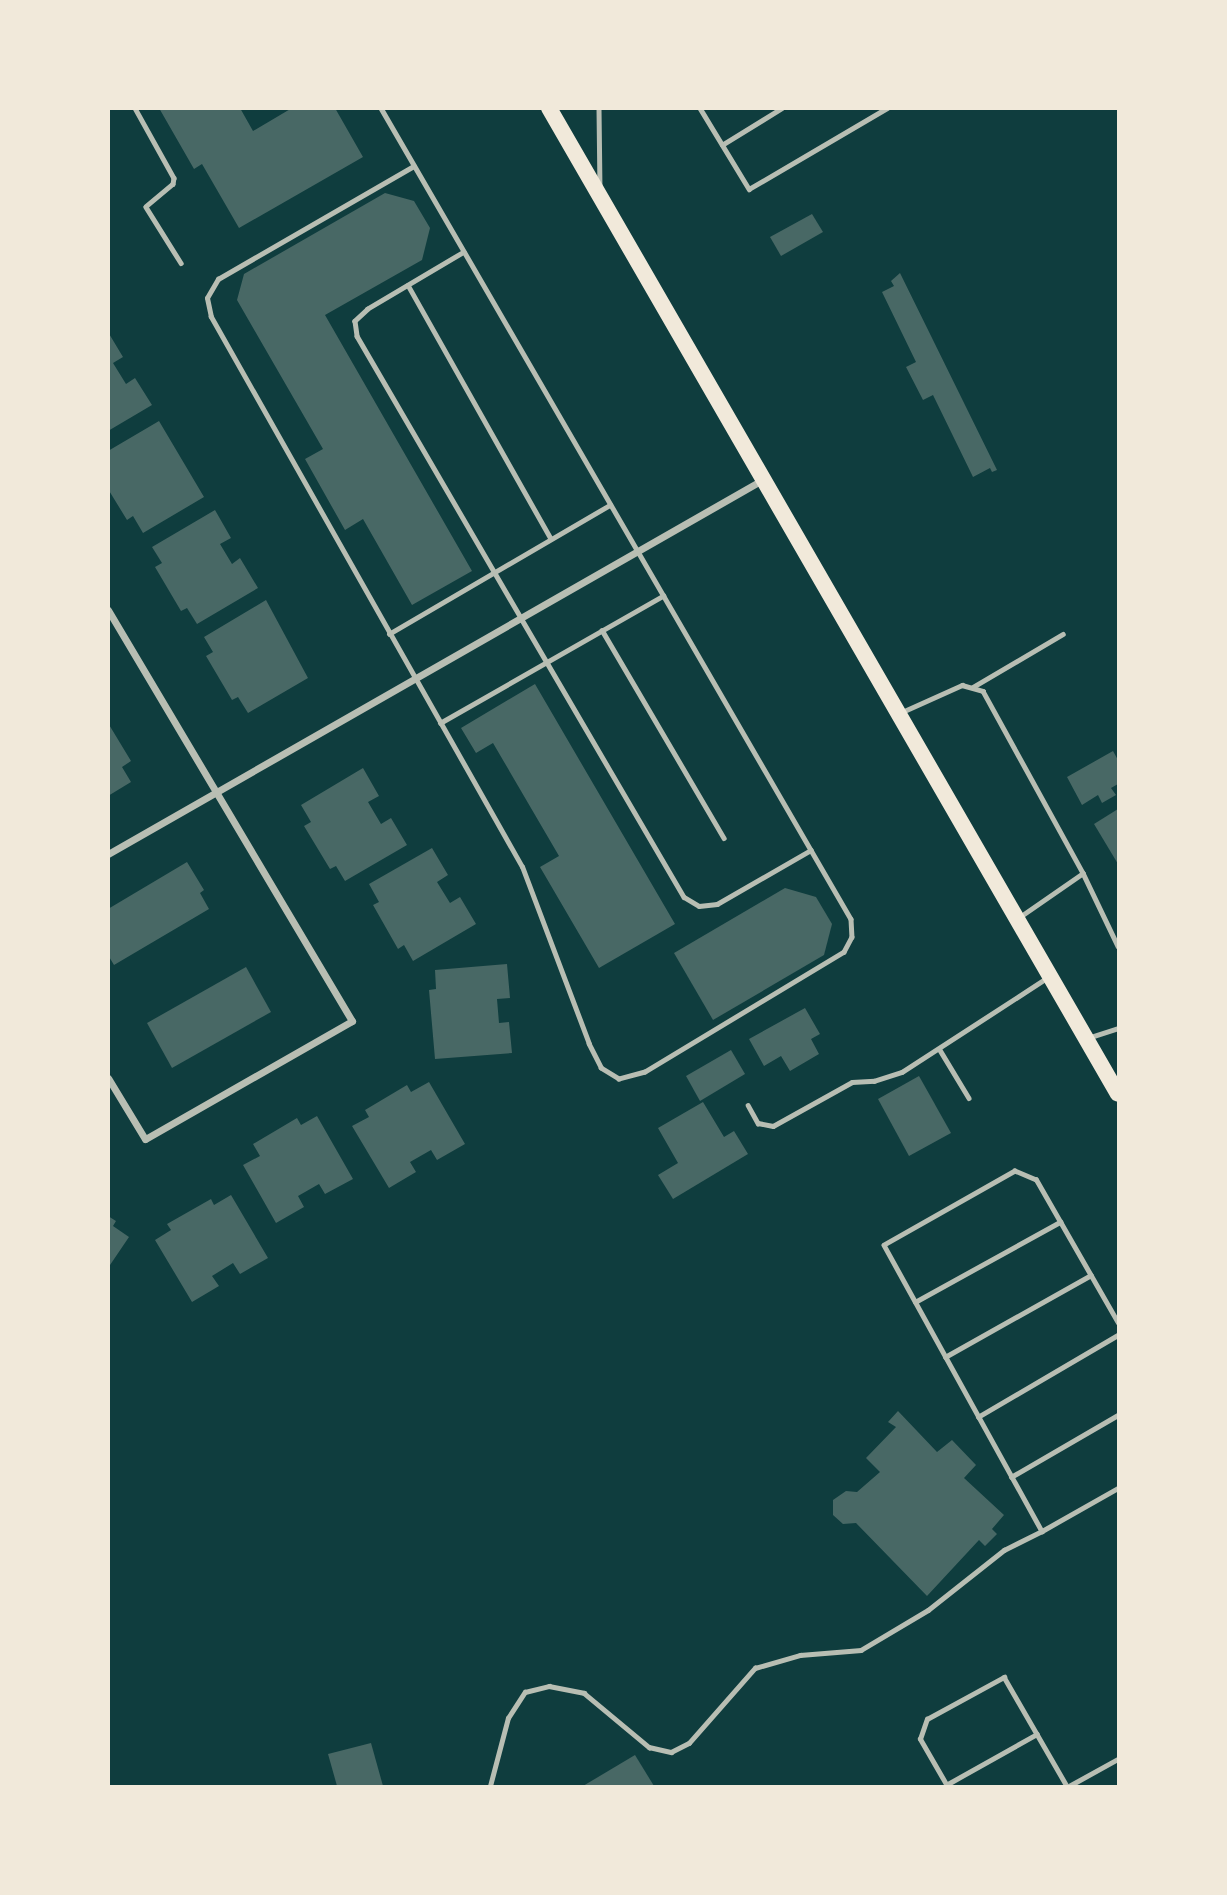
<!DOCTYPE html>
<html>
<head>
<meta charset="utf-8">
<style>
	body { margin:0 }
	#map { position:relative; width:1227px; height:1895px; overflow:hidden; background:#0f3d3e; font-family:"Public Sans",sans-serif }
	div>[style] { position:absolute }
	.building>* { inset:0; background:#486865 }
	.service>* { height:4.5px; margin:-2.25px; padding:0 2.25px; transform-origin:2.25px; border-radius:2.25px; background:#b8beb3 }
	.minor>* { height:7px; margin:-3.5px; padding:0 3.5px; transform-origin:3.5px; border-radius:3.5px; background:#b8beb3 }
	.trunk>* { height:16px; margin:-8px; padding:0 8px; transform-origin:8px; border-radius:8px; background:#f1e9da }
	span { translate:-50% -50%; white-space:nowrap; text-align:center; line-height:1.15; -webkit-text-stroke:6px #f1e9da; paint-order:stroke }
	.frame { position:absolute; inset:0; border:110px solid #f1e9da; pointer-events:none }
</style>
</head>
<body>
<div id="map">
	<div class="building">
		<i style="clip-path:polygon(159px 108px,240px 108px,253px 131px,292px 108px,335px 108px,363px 157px,239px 228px,202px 164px,194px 169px)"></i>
		<i style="clip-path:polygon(385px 193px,414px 201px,430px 228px,422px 260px,325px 315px,472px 571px,412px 605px,363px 519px,345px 530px,305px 459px,323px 449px,237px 300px,244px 274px)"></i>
		<i style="clip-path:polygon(812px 214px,823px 232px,781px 256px,770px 237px)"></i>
		<i style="clip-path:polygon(900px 273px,997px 470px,992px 472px,990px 468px,973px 477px,933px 395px,923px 400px,906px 367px,916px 362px,882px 292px,894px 286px,891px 281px)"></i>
		<i style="clip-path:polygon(108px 332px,123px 357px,113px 363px,126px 384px,135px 378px,152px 405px,108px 431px)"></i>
		<i style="clip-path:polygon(159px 421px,204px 497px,143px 533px,133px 516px,127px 520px,108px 489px,108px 451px)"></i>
		<i style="clip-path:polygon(215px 510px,231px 538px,220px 544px,232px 564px,240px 558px,258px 588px,197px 624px,187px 608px,181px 611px,155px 567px,162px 563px,152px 547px)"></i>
		<i style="clip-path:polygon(266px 600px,308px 678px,248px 713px,238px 697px,232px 700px,206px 656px,213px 652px,204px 637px)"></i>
		<i style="clip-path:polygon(535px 684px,675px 924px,599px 968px,540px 867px,559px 856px,493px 743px,476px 753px,461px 728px)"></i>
		<i style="clip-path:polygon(108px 723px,131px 761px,122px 767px,131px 782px,108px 796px)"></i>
		<i style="clip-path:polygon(1113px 751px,1118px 760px,1118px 784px,1111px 788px,1116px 795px,1102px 803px,1098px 795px,1082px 805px,1067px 777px)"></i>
		<i style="clip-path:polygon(363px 768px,379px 796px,368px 802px,381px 824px,391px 818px,407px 845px,345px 881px,336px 866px,330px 869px,304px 826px,311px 822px,301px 805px)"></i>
		<i style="clip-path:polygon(1118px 809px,1118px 864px,1094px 824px)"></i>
		<i style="clip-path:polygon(432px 848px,448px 875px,437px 882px,450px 903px,460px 897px,476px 924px,413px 961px,404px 945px,398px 949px,373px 905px,379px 902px,369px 884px)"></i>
		<i style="clip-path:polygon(187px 862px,204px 890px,200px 893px,209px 909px,114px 965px,108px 955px,108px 909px)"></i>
		<i style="clip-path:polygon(785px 888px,816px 897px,832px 924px,824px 955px,713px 1020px,674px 953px)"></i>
		<i style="clip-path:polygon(507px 964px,510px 998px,497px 999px,499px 1023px,509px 1022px,512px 1053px,435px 1059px,429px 990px,436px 989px,435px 970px)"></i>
		<i style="clip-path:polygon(246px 967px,271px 1012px,172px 1068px,147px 1023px)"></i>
		<i style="clip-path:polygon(805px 1008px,820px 1034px,811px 1039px,819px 1054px,790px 1071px,781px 1056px,764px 1066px,749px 1039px)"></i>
		<i style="clip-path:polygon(731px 1050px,745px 1074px,700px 1101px,686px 1076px)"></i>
		<i style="clip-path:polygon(919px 1076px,951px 1133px,909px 1156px,878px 1099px)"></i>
		<i style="clip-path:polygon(429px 1082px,465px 1144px,437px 1160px,431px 1150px,410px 1162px,416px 1172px,389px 1188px,352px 1126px,369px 1117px,365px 1110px,407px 1085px,411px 1092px)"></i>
		<i style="clip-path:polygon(703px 1102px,724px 1137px,734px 1131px,748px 1154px,673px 1199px,658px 1175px,678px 1163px,658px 1128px)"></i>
		<i style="clip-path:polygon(317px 1116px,353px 1179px,325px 1194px,319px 1184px,298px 1196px,304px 1207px,276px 1223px,243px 1165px,260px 1156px,253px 1144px,297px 1118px,301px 1125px)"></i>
		<i style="clip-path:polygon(231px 1195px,268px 1258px,240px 1274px,233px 1263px,212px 1276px,219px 1286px,192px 1302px,155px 1240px,171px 1230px,167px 1224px,211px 1199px,214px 1205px)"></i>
		<i style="clip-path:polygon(108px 1216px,116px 1221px,113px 1226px,129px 1237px,108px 1268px)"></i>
		<i style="clip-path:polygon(898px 1411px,937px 1452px,952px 1440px,976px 1465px,964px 1478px,1004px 1515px,992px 1529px,997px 1534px,985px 1546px,979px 1540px,927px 1596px,856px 1523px,843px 1524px,833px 1515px,833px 1500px,846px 1491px,857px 1492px,880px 1472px,866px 1458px,896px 1427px,888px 1422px)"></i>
		<i style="clip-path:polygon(371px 1743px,383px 1786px,337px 1786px,328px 1754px)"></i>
		<i style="clip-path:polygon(635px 1755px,654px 1786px,583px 1786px)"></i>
	</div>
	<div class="service">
		<i style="left:135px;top:108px;width:80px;rotate:60.9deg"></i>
		<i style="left:174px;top:178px;width:6px;rotate:99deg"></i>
		<i style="left:173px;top:184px;width:35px;rotate:140deg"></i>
		<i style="left:146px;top:207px;width:66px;rotate:58deg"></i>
		<i style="left:381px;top:108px;width:937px;rotate:59.91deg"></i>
		<i style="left:851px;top:919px;width:18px;rotate:87deg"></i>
		<i style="left:852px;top:937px;width:17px;rotate:118deg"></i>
		<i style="left:844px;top:952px;width:232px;rotate:148.9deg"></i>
		<i style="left:645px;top:1072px;width:27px;rotate:165deg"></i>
		<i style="left:619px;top:1079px;width:21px;rotate:-149deg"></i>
		<i style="left:601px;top:1068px;width:27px;rotate:-117deg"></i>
		<i style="left:589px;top:1044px;width:189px;rotate:-110.7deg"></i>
		<i style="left:522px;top:867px;width:632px;rotate:-119.49deg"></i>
		<i style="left:211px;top:317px;width:19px;rotate:-102deg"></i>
		<i style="left:207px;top:298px;width:22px;rotate:-60deg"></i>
		<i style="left:218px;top:279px;width:226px;rotate:-30deg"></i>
		<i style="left:599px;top:108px;width:77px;rotate:89.3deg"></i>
		<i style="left:700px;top:108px;width:95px;rotate:58.8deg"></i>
		<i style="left:749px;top:189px;width:160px;rotate:-30.4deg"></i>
		<i style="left:722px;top:145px;width:70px;rotate:-31.7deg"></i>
		<i style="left:464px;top:252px;width:112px;rotate:149.3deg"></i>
		<i style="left:368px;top:309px;width:18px;rotate:137deg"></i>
		<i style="left:355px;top:321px;width:15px;rotate:82deg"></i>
		<i style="left:357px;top:336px;width:326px;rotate:59.8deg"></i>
		<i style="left:521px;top:618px;width:323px;rotate:59.7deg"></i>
		<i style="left:684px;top:897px;width:17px;rotate:31deg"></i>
		<i style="left:699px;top:906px;width:18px;rotate:-6deg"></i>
		<i style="left:717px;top:904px;width:108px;rotate:-29.9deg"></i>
		<i style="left:408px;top:285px;width:291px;rotate:60.6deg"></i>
		<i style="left:602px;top:630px;width:241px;rotate:59.6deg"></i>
		<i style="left:389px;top:634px;width:256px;rotate:-30.3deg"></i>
		<i style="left:973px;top:687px;width:104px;rotate:-30.5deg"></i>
		<i style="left:902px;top:712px;width:66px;rotate:-24.2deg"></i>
		<i style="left:962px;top:685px;width:22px;rotate:16deg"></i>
		<i style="left:983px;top:691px;width:208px;rotate:61.2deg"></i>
		<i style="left:1083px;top:873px;width:81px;rotate:64.4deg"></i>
		<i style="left:440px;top:723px;width:257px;rotate:-29.7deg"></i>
		<i style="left:1021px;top:916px;width:75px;rotate:-34.7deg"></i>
		<i style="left:1091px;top:1037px;width:28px;rotate:-18deg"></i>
		<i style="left:940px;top:1050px;width:56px;rotate:58.9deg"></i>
		<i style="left:748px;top:1105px;width:21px;rotate:61deg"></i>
		<i style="left:758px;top:1123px;width:15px;rotate:11deg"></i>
		<i style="left:773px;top:1126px;width:90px;rotate:-29.1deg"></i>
		<i style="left:852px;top:1082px;width:22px;rotate:-3deg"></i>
		<i style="left:874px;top:1081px;width:29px;rotate:-18deg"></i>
		<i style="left:902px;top:1072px;width:173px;rotate:-33deg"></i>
		<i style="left:915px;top:1302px;width:166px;rotate:-28.9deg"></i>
		<i style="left:1118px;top:1323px;width:165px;rotate:-119.8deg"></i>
		<i style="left:1036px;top:1180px;width:23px;rotate:-157deg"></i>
		<i style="left:1015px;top:1171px;width:150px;rotate:150.5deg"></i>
		<i style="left:884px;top:1245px;width:327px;rotate:61.1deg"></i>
		<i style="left:1042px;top:1531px;width:87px;rotate:-29.5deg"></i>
		<i style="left:945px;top:1357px;width:167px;rotate:-29.3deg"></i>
		<i style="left:978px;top:1417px;width:162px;rotate:-30.4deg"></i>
		<i style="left:1011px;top:1477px;width:124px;rotate:-30.1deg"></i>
		<i style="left:946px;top:1785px;width:104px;rotate:-29.3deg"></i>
		<i style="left:490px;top:1786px;width:70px;rotate:-75.2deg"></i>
		<i style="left:508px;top:1718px;width:31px;rotate:-57deg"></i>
		<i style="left:525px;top:1692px;width:25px;rotate:-14deg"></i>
		<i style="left:549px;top:1686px;width:36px;rotate:11deg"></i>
		<i style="left:584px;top:1693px;width:85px;rotate:39.7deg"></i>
		<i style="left:649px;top:1747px;width:23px;rotate:13deg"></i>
		<i style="left:671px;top:1752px;width:20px;rotate:-27deg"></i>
		<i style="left:689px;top:1743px;width:100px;rotate:-48.7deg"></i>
		<i style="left:755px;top:1668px;width:47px;rotate:-16.1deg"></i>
		<i style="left:800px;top:1655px;width:61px;rotate:-4.7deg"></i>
		<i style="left:861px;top:1650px;width:78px;rotate:-30.8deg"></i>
		<i style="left:928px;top:1610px;width:97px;rotate:-38.3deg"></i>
		<i style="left:1004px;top:1550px;width:42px;rotate:-26.6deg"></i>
		<i style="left:947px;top:1786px;width:54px;rotate:-119.9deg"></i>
		<i style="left:920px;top:1739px;width:21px;rotate:-71deg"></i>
		<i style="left:927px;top:1719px;width:88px;rotate:-28.6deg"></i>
		<i style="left:1004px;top:1677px;width:126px;rotate:60deg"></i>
		<i style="left:1069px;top:1786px;width:56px;rotate:-28.9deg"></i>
	</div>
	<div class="minor">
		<i style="left:108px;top:610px;width:478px;rotate:59.3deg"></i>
		<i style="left:352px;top:1021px;width:238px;rotate:150.3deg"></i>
		<i style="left:145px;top:1139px;width:71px;rotate:-121.2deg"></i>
		<i style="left:108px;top:854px;width:753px;rotate:-29.76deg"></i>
	</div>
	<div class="trunk">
		<i style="left:549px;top:108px;width:1138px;rotate:60.01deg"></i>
	</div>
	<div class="frame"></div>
</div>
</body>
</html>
